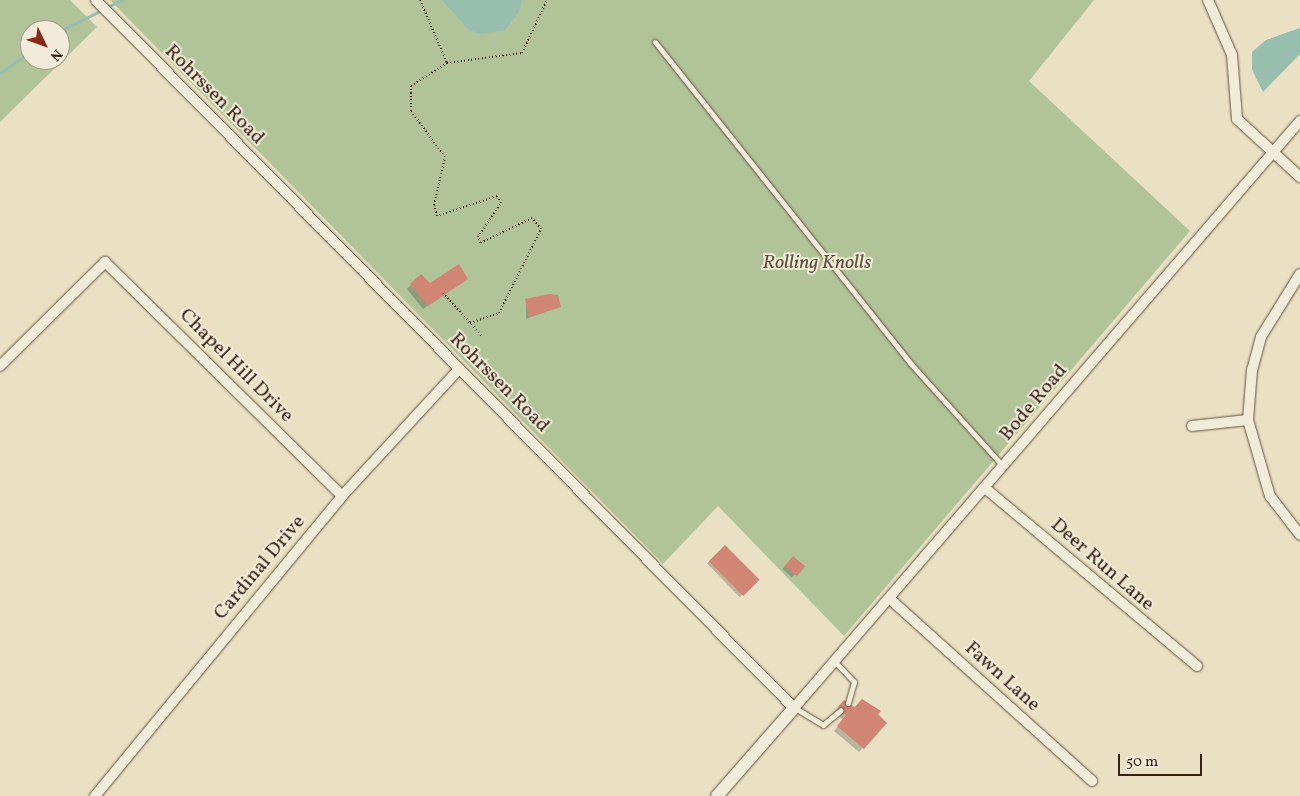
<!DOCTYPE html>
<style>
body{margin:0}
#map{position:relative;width:1300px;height:796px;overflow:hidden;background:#eae1c4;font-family:Vollkorn,serif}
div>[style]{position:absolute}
.green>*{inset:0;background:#b1c499}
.water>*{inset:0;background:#98beb0}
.shadow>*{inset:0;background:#0003;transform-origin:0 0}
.stream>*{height:3px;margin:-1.5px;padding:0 1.5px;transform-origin:1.5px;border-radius:1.5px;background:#98beb0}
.building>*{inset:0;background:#d18574;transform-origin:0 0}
.path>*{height:2px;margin-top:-1px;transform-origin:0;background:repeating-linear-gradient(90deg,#391f13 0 1px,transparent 0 3.5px)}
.roads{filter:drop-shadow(0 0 1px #65503f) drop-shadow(0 0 1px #65503f)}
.service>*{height:5px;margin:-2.5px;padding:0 2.5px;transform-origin:2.5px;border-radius:2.5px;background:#f1ecd9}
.minor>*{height:10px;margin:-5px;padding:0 5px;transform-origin:5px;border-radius:5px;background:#f1ecd9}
.tertiary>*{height:12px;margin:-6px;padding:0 6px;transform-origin:6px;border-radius:6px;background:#f1ecd9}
span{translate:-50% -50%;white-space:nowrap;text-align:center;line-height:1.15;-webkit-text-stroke:4px #f1ecd9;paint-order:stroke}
.street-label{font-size:20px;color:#391f13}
.park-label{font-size:20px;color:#5d513b;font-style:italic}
.north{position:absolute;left:20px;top:20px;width:50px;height:50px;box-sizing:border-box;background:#f1ecd9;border:1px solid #a79a8a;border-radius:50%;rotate:132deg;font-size:14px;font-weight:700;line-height:20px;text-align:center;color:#391f13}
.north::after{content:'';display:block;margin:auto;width:18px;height:22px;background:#8f2418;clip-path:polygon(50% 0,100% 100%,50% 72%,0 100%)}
.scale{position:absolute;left:1118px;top:754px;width:84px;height:22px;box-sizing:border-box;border:2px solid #391f13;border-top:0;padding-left:6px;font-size:15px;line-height:18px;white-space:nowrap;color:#391f13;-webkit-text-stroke:4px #f1ecd9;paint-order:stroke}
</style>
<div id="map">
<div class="green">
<div style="clip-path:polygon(evenodd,0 0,70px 0,97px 27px,0 122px,0 0,30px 30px,60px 30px,60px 60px,30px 60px,30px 30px)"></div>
<div style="clip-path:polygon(110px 0,1094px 0,1029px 81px,1190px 231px,844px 636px,718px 506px,663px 564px)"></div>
</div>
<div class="water">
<div style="clip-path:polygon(442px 0,522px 0,519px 12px,505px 30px,481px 34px,469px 30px)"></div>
<div style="clip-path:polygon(1300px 28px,1300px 54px,1263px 92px,1252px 70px,1252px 52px,1266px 40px)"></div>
</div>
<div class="shadow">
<div style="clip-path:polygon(421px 275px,429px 284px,467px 279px,423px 309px,407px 289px)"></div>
<div style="clip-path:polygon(526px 300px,559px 307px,526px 319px)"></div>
<div style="left:725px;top:546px;width:47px;height:25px;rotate:46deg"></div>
<div style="left:793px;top:557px;width:13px;height:16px;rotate:42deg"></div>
<div style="clip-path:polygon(844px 701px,886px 723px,859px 752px,834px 731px,843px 720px,834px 712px)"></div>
</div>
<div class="stream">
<div style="left:107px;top:7px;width:17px;rotate:-25deg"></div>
<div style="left:60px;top:31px;width:47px;rotate:-26.6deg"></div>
<div style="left:0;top:73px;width:37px;rotate:-35deg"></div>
</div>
<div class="building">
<div style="clip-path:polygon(459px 264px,468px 279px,428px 306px,410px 284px,421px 274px,430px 283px)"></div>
<div style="clip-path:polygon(549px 294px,558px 295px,561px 307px,529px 317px,525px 299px)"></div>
<div style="left:725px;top:545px;width:49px;height:23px;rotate:45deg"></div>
<div style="left:793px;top:556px;width:16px;height:13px;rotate:40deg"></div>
<div style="clip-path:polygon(862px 699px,881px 711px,878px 714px,887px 723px,864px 749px,837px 726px,846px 715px,838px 707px,844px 700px,854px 708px)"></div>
</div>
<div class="path">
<div style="left:420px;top:0;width:69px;rotate:66.8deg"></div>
<div style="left:443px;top:293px;width:57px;rotate:47.9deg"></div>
<div style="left:470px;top:323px;width:31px;rotate:-19deg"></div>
<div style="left:499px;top:313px;width:94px;rotate:-63.4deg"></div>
<div style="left:541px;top:229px;width:14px;rotate:-129deg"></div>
<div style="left:532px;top:218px;width:58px;rotate:154.3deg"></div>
<div style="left:480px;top:243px;width:6px;rotate:-108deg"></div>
<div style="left:478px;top:237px;width:41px;rotate:-55.9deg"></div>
<div style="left:501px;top:203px;width:8px;rotate:-120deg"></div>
<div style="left:497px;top:196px;width:63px;rotate:161.6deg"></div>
<div style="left:437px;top:216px;width:11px;rotate:-105deg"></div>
<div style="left:434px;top:205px;width:49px;rotate:-77.1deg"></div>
<div style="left:445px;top:157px;width:57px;rotate:-126.5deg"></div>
<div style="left:411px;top:111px;width:25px;rotate:-90deg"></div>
<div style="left:411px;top:86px;width:43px;rotate:-32.6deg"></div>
<div style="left:447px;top:63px;width:76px;rotate:-7.6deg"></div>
<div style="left:522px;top:53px;width:59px;rotate:-64.7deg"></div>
</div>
<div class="roads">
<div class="service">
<div style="left:655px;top:42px;width:411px;rotate:51.5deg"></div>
<div style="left:911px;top:364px;width:137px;rotate:48deg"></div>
<div style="left:834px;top:661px;width:29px;rotate:46deg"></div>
<div style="left:854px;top:682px;width:22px;rotate:106deg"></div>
<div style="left:795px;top:708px;width:33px;rotate:31deg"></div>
<div style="left:823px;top:725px;width:23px;rotate:-40deg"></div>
</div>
<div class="minor">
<div style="left:96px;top:0;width:994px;rotate:45.41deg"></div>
<div style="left:794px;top:708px;width:775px;rotate:-49.24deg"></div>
<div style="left:1208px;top:0;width:60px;rotate:66.4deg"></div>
<div style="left:1232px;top:55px;width:64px;rotate:85.5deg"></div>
<div style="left:1237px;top:119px;width:86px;rotate:42.6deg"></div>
<div style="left:1300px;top:274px;width:74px;rotate:121.8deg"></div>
<div style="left:1261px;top:337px;width:34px;rotate:105deg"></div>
<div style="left:1252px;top:370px;width:50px;rotate:94.6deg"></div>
<div style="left:1248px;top:420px;width:79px;rotate:73.9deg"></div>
<div style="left:1270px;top:496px;width:49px;rotate:52.4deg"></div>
<div style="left:0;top:366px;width:148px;rotate:-44.7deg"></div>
<div style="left:105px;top:262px;width:333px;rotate:44.6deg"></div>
<div style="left:1192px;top:426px;width:56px;rotate:-6.1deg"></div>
<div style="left:985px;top:488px;width:277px;rotate:40deg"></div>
<div style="left:890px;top:599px;width:272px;rotate:42deg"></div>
<div style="left:95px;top:796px;width:389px;rotate:-50.5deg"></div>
<div style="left:342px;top:496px;width:173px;rotate:-47.3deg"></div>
</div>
<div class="tertiary">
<div style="left:717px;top:796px;width:117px;rotate:-48.8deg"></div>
</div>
</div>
<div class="street-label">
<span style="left:214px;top:95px;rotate:45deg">Rohrssen Road</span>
<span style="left:236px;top:366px;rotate:45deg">Chapel Hill Drive</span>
<span style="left:499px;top:383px;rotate:45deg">Rohrssen Road</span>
<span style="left:1034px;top:403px;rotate:-50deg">Bode Road</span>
<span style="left:1102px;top:565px;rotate:41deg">Deer Run Lane</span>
<span style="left:260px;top:568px;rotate:-50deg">Cardinal Drive</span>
<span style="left:1002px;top:677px;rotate:42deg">Fawn Lane</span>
</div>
<div class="park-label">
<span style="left:817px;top:263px">Rolling Knolls</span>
</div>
<div class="north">N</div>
<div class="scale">50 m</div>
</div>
